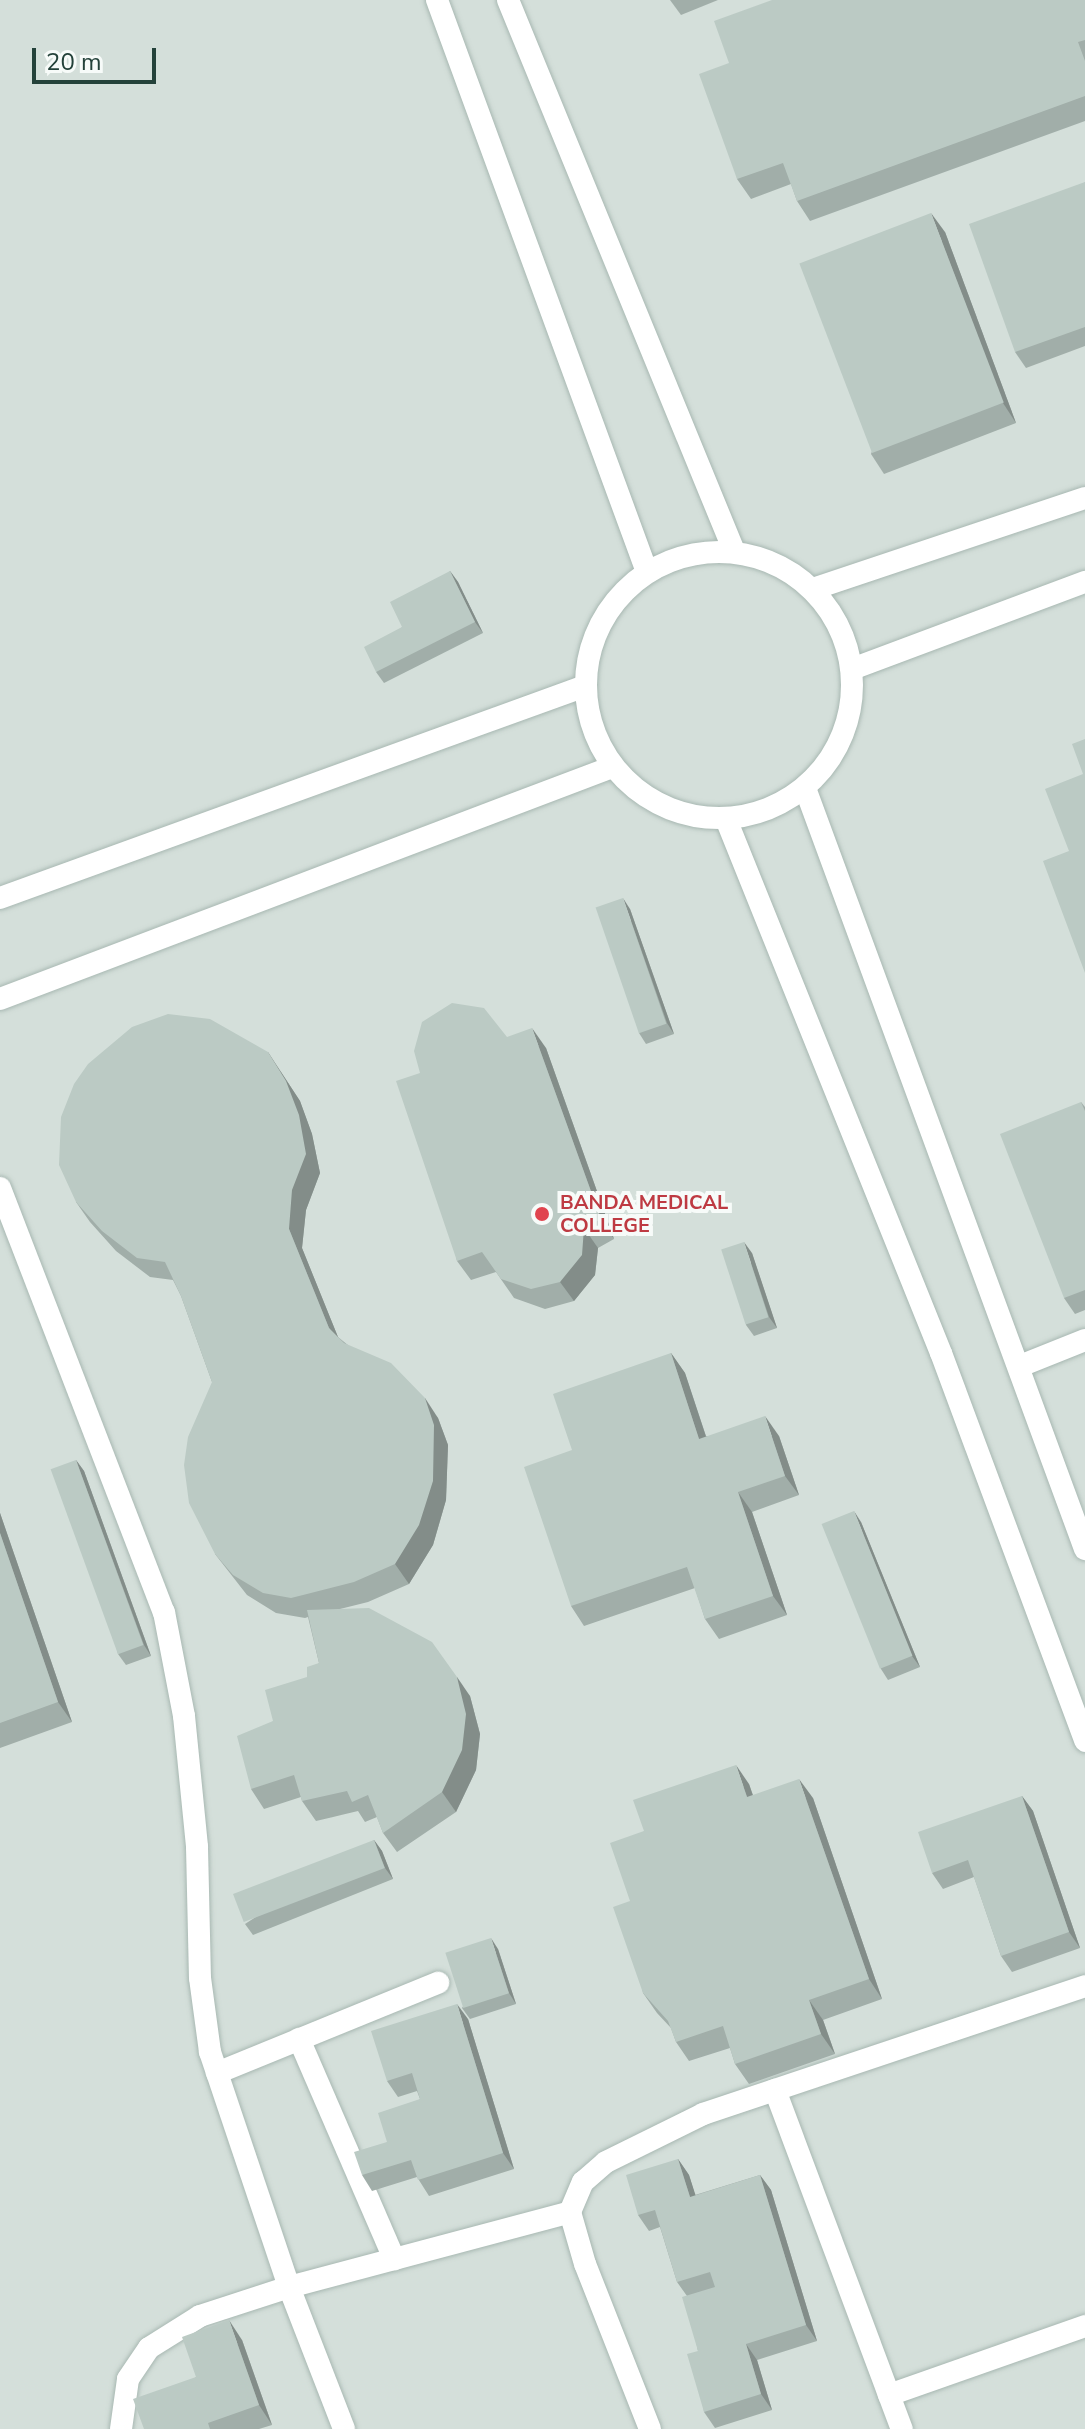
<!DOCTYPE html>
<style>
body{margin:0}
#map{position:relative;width:1085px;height:2429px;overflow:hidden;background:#e6efeb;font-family:"Nunito Sans",sans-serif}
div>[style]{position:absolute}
.built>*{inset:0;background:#d4dfda;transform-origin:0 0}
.roads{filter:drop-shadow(0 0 2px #a8b8b2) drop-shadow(0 0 2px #a8b8b2)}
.service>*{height:22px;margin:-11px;padding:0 11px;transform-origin:11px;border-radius:11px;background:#fff}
.service>.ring{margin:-11px;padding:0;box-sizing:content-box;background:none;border:22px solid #fff;border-radius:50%}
.wall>*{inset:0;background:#a1aea9}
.shaded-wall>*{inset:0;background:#838d89}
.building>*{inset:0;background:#bbcac4;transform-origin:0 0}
.dots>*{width:22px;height:22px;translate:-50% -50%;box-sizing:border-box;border:4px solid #f7fbf9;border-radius:50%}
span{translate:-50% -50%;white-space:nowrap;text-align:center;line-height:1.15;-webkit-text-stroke:8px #f7fbf9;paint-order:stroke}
.health-label{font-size:20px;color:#be3a42;font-weight:700}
.left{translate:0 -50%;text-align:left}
.scale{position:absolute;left:32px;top:48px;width:124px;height:36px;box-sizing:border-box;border:4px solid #24423a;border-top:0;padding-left:10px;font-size:24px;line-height:28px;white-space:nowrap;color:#24423a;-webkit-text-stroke:6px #f7fbf9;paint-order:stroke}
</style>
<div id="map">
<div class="built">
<div style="left:0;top:0;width:1085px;height:2429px"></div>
</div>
<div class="roads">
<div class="service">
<div style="left:437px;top:0;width:609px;rotate:69.84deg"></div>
<div style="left:508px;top:0;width:596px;rotate:67.7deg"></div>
<div class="ring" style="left:586px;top:552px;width:244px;height:244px"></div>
<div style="left:813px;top:589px;width:287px;rotate:-18.5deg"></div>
<div style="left:852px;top:669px;width:249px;rotate:-20.5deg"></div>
<div style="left:805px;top:788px;width:811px;rotate:69.8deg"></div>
<div style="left:726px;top:819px;width:576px;rotate:68.07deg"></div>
<div style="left:941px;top:1353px;width:414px;rotate:69.6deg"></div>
<div style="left:0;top:898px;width:622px;rotate:-19.92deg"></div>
<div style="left:0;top:999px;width:654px;rotate:-20.76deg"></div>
<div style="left:0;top:1188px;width:455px;rotate:68.9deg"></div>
<div style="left:164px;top:1612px;width:106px;rotate:79.1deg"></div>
<div style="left:184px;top:1716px;width:132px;rotate:84.3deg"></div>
<div style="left:197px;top:1847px;width:131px;rotate:88.7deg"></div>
<div style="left:200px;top:1978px;width:75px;rotate:82.3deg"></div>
<div style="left:210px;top:2052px;width:248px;rotate:71.4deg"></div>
<div style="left:289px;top:2287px;width:152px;rotate:68.8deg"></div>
<div style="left:1020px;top:1366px;width:70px;rotate:-21.8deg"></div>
<div style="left:299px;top:2039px;width:240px;rotate:66.6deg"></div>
<div style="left:217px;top:2073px;width:239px;rotate:-22.2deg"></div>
<div style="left:775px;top:2090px;width:362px;rotate:69.5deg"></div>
<div style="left:889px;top:2395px;width:208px;rotate:-19.4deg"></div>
<div style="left:121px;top:2429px;width:50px;rotate:-82deg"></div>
<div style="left:128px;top:2379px;width:37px;rotate:-56deg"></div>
<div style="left:149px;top:2348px;width:60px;rotate:-32.1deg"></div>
<div style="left:200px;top:2316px;width:94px;rotate:-18deg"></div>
<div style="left:289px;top:2287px;width:291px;rotate:-14.9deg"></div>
<div style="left:650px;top:2429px;width:177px;rotate:-111.5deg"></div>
<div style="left:585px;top:2264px;width:54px;rotate:-106.1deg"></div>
<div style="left:570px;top:2212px;width:33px;rotate:-67deg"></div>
<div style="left:583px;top:2182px;width:30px;rotate:-41deg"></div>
<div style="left:606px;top:2162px;width:108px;rotate:-26.3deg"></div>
<div style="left:703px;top:2114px;width:403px;rotate:-18.5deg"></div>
</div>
</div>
<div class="wall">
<div style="clip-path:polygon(670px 0,718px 0,681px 15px)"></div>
<div style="clip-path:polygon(1085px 0,1085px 121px,810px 221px,797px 201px,791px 184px,751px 199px,737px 179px,729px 63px)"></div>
<div style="clip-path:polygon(1085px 182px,1085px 346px,1026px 368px,1015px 352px)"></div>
<div style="clip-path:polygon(945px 232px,1016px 423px,884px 474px,871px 454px)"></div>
<div style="clip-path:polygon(450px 571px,458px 582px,483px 633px,384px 683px,376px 672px,402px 627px)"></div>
<div style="clip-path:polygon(630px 909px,674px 1034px,646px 1044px,639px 1033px)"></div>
<div style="clip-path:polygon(507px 1037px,546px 1048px,614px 1239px,598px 1248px,595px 1275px,574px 1301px,545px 1309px,514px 1298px,496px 1272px,471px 1280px,457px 1261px,420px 1073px)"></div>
<div style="clip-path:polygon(281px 1072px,300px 1101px,312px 1134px,320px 1173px,306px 1210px,302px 1248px,338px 1337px,438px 1418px,448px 1445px,446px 1500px,433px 1545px,409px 1584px,368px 1602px,340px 1609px,470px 1696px,480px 1734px,476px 1770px,456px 1812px,397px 1852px,383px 1833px,377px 1817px,365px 1822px,358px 1811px,316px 1821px,302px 1801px,301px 1797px,264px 1809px,251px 1789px,273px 1721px,319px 1663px,308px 1617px,305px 1618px,276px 1613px,247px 1595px,215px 1554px,212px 1382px,181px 1296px,173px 1280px,150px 1277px,116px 1251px,90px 1222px,76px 1202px)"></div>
<div style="clip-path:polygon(1081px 1102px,1085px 1107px,1085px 1310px,1075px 1314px,1064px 1298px)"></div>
<div style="clip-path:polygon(752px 1253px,777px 1328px,754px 1336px,746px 1325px)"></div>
<div style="clip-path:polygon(671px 1353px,685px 1373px,706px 1436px,779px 1436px,799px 1495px,752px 1512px,787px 1615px,719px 1639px,705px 1619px,695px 1588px,584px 1626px,571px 1606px,572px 1450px)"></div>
<div style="clip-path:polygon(76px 1460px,84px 1471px,151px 1656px,126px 1665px,118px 1654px)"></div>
<div style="clip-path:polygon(0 1513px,72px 1722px,0 1748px)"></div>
<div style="clip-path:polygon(861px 1522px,920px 1667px,888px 1680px,881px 1669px)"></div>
<div style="clip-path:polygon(749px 1784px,753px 1795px,813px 1798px,882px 1999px,823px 2020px,835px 2054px,749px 2084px,735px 2064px,730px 2048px,689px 2061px,676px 2042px,671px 2028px,657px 2013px,643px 1993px,630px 1901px,644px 1831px)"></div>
<div style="clip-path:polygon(1022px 1796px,1033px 1811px,1080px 1948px,1012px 1972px,1001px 1956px,974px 1877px,943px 1889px,932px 1873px)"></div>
<div style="clip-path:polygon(374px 1840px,382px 1851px,393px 1879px,253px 1935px,245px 1924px)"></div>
<div style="clip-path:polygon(498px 1949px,516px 2004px,470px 2019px,462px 2008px)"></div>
<div style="clip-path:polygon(468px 2019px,514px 2169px,429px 2196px,417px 2177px,372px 2191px,362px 2175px,420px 2099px,417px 2091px,398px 2097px,387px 2081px)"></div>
<div style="clip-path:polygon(678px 2159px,689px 2175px,695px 2195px,760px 2175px,771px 2190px,817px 2341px,757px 2360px,772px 2410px,715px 2428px,704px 2412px,698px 2351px,687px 2296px,677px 2282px,660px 2227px,649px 2231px,638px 2215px)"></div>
<div style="clip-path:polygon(242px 2340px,272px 2425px,259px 2429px,144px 2429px,196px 2377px)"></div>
</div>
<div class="shaded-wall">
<div style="clip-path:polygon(931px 213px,945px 232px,1016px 423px,1003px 403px)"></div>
<div style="clip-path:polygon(450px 571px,458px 582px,483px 633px,475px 622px)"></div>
<div style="clip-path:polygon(623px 898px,630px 909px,674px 1034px,667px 1023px)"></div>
<div style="clip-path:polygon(532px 1028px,546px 1048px,614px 1239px,601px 1219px)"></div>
<div style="clip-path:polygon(268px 1052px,300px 1101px,312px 1134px,320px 1173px,306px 1210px,302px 1248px,342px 1347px,329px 1328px,289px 1229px)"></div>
<div style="clip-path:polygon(584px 1228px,598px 1248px,595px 1275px,574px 1301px,560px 1282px)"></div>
<div style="clip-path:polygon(744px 1242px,752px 1253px,777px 1328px,769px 1317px)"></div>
<div style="clip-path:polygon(671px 1353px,685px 1373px,713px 1458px,699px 1439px)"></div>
<div style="clip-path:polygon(425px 1398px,438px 1418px,448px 1445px,446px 1500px,433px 1545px,409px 1584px,395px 1564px)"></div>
<div style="clip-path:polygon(765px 1416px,779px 1436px,799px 1495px,785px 1476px)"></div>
<div style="clip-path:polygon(76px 1460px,84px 1471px,151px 1656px,144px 1645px)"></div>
<div style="clip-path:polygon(738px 1492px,752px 1512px,787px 1615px,773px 1596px)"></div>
<div style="clip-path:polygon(854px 1511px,861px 1522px,920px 1667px,912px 1656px)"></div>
<div style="clip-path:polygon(0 1513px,72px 1722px,58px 1702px,0 1533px)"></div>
<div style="clip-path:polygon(457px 1677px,470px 1696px,480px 1734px,476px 1770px,456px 1812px,442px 1792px)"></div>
<div style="clip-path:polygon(736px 1765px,749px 1784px,760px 1817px,747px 1797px)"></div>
<div style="clip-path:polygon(799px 1779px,813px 1798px,882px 1999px,869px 1979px)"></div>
<div style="clip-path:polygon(1022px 1796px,1033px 1811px,1080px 1948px,1069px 1932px)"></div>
<div style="clip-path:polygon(374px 1840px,382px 1851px,393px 1879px,385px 1868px)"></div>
<div style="clip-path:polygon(491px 1938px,498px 1949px,516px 2004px,509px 1993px)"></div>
<div style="clip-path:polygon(809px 2000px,823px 2020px,835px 2054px,821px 2034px)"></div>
<div style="clip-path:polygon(457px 2004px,468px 2019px,514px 2169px,503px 2153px)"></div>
<div style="clip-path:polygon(678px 2159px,689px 2175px,701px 2212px,690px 2197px)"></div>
<div style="clip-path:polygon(760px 2175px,771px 2190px,817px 2341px,806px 2325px)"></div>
<div style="clip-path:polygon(229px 2320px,242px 2340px,272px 2425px,259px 2405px)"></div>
<div style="clip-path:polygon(746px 2344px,757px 2360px,772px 2410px,761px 2394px)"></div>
</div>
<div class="building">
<div style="clip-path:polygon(772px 0,1085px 0,1085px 40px,1078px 42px,1085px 61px,1085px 96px,797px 201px,783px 163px,737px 179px,699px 74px,729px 63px,714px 21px)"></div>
<div style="clip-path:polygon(1085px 182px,1085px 327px,1015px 352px,969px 224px)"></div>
<div style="left:931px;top:213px;width:203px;height:141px;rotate:69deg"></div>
<div style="clip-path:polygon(450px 571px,475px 622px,376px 672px,364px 647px,402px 627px,390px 602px)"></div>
<div style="clip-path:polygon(1085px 739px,1085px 973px,1043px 861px,1069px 851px,1045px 789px,1083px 774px,1072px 744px)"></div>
<div style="left:623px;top:898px;width:133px;height:29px;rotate:71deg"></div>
<div style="clip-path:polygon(452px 1003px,484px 1008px,507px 1037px,532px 1028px,601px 1219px,584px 1228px,582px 1255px,560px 1282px,531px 1289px,501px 1279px,482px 1252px,457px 1261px,396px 1081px,420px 1073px,414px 1051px,422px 1022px)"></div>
<div style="clip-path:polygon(168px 1014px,210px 1019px,268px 1052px,286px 1081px,299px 1115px,306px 1154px,292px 1190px,289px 1229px,329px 1328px,344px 1343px,391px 1363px,425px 1398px,434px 1425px,433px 1481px,419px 1525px,395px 1564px,354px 1582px,291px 1598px,263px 1593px,233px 1575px,215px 1554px,189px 1503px,184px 1465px,188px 1437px,212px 1382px,181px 1296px,165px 1262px,137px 1258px,102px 1231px,76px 1202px,59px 1165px,61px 1117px,74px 1084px,88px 1064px,132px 1027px)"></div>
<div style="clip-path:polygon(1081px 1102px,1085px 1111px,1085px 1290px,1064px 1298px,1000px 1134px)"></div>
<div style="left:744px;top:1242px;width:79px;height:24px;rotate:72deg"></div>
<div style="clip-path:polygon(671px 1353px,699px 1439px,765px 1416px,785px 1476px,738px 1492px,773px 1596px,705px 1619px,687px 1567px,571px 1606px,524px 1467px,572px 1450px,553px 1394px)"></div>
<div style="left:76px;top:1460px;width:197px;height:27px;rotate:70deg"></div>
<div style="left:854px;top:1511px;width:156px;height:35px;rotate:68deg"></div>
<div style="clip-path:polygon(0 1533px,58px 1702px,0 1723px)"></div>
<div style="clip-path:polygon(369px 1608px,432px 1642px,457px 1677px,466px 1714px,462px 1750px,442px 1792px,383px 1833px,368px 1795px,352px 1802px,347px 1791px,302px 1801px,294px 1775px,251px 1789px,237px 1736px,273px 1721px,265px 1690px,307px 1677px,307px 1667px,319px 1663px,307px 1610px)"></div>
<div style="clip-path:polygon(736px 1765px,747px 1797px,799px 1779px,869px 1979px,809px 2000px,821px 2034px,735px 2064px,723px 2026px,676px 2042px,668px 2021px,643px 1993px,613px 1907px,630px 1901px,610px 1843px,644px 1831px,633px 1800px)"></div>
<div style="clip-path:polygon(1022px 1796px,1069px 1932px,1001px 1956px,968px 1860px,932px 1873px,918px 1832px)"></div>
<div style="left:374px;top:1840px;width:30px;height:151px;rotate:69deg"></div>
<div style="left:491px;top:1938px;width:58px;height:48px;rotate:72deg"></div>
<div style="clip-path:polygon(457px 2004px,503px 2153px,418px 2180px,411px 2160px,362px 2175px,354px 2152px,387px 2142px,378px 2113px,420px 2099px,412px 2073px,387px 2081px,371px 2031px)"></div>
<div style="clip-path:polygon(678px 2159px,690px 2197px,760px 2175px,806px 2325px,746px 2344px,761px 2394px,704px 2412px,687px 2354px,698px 2351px,682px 2297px,715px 2287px,710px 2272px,677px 2282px,655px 2210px,638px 2215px,626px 2175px)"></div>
<div style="clip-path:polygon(229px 2320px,259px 2405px,208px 2423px,210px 2429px,144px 2429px,133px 2399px,196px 2377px,182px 2337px)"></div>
</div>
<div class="dots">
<div style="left:542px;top:1214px;background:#e0444e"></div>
</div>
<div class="health-label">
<span class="left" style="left:560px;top:1214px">BANDA MEDICAL<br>COLLEGE</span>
</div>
<div class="scale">20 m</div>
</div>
